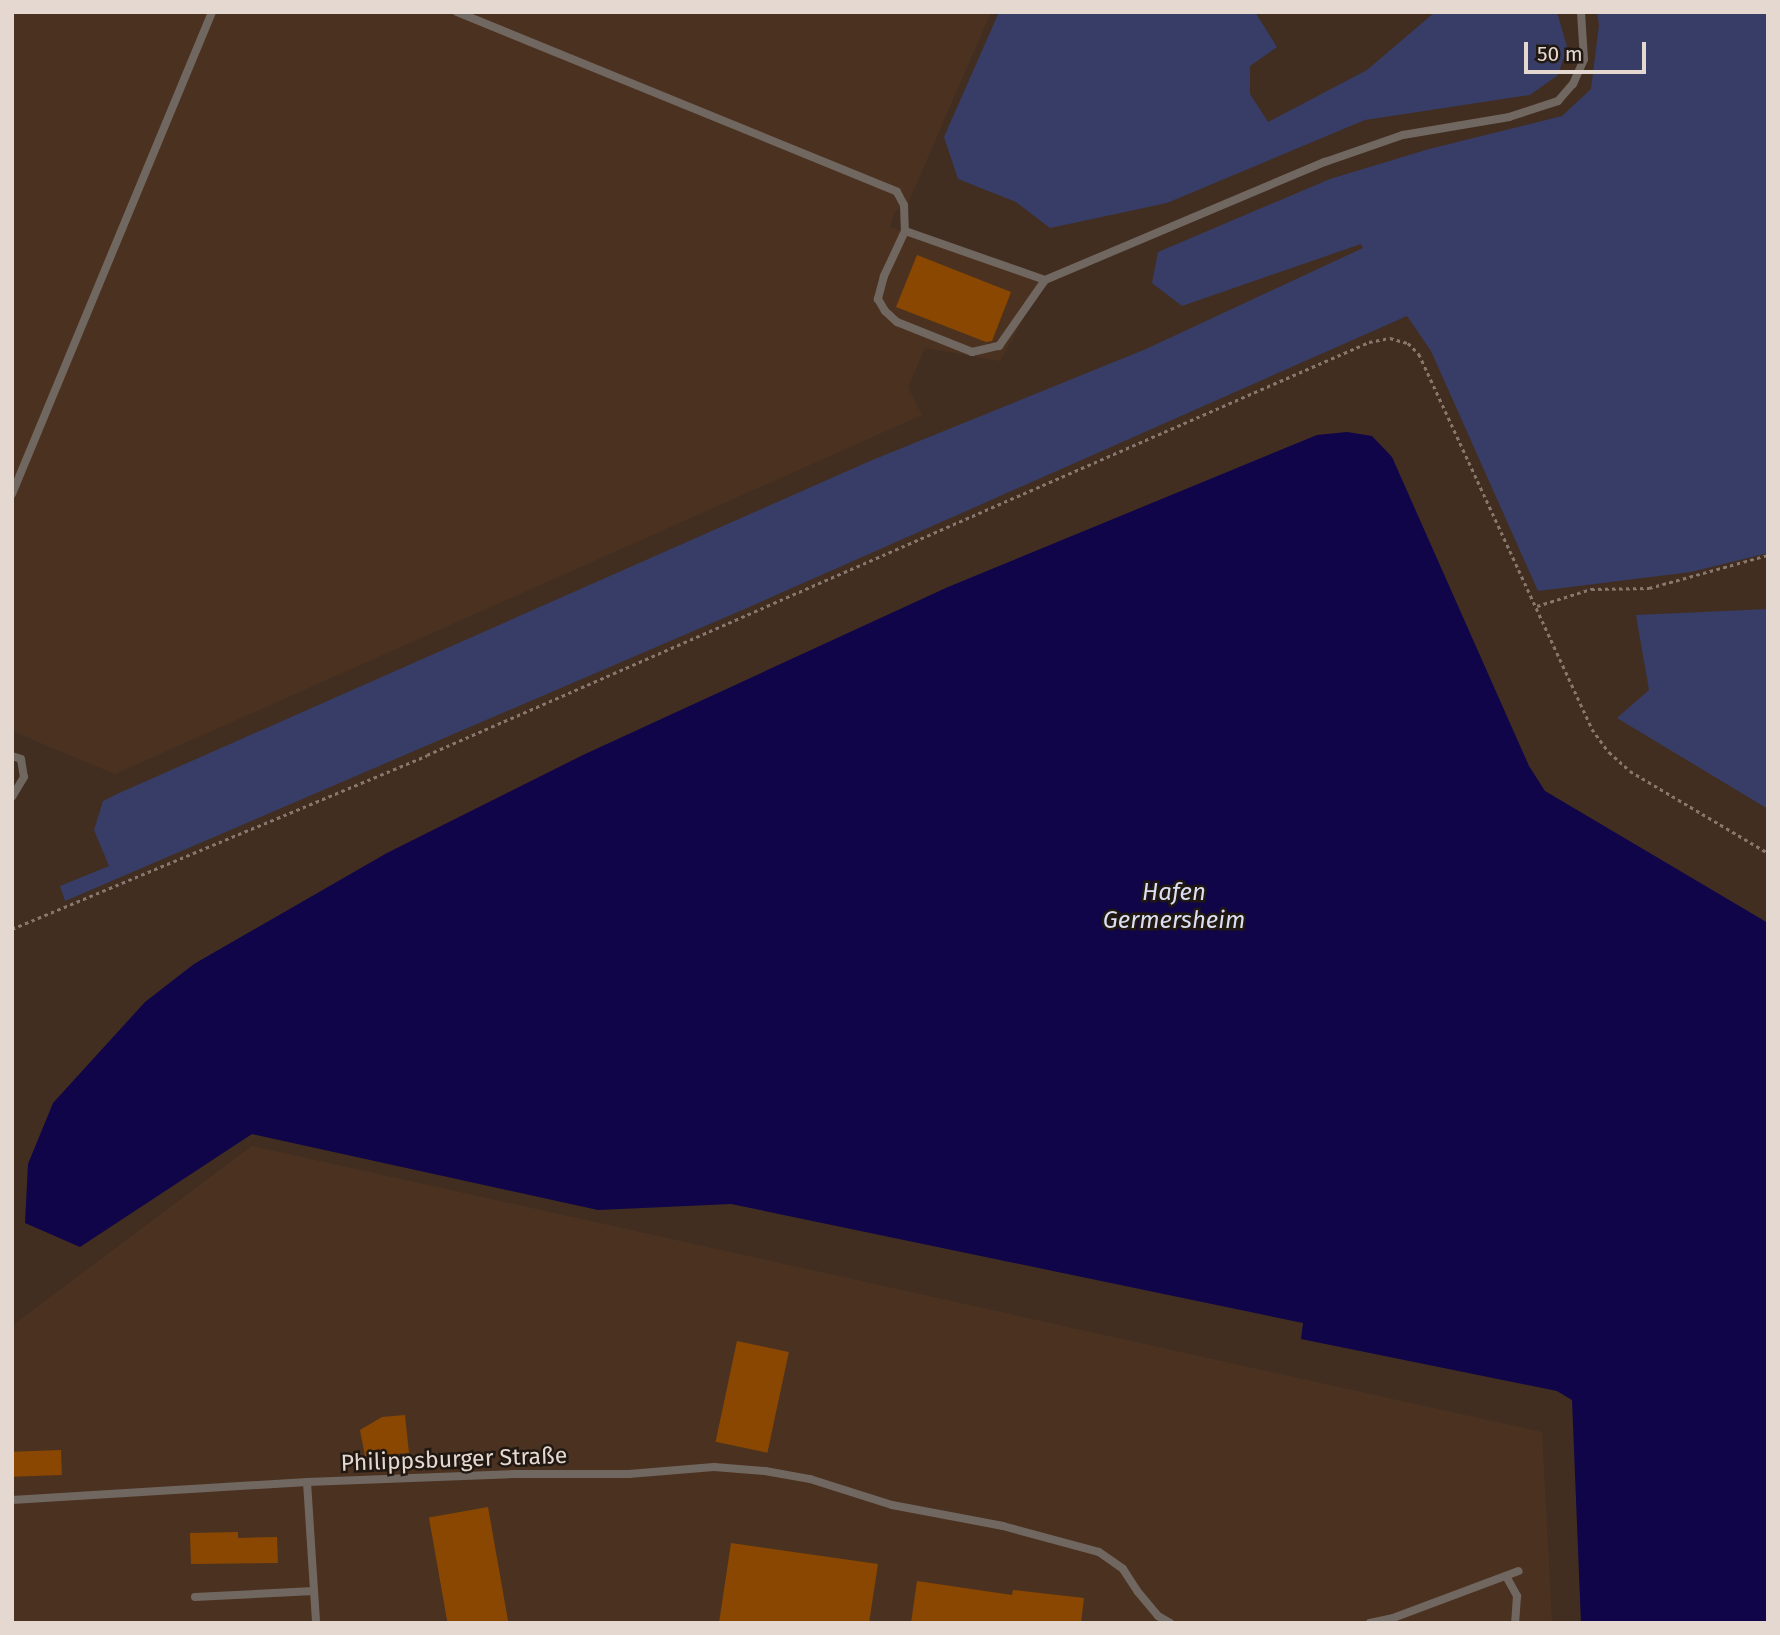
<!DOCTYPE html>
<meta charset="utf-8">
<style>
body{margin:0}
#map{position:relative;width:1780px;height:1635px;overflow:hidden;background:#412e21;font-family:"Fira Sans",sans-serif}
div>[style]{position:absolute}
.built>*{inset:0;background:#4b3220}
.green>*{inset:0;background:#373d66}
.water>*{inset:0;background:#0f0548}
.building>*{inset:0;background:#8a4701;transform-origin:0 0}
.path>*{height:2.5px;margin-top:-1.25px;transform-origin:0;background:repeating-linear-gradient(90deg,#87776c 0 3.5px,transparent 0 7px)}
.lane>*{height:8px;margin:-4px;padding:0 4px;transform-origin:4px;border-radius:4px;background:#716761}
span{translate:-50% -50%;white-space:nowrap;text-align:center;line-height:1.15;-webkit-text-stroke:5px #211812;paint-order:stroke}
.street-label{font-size:23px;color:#e4d8d0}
.water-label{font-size:24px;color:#dadff4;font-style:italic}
.frame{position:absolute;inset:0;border:14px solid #e4d8d0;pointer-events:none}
.scale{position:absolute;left:1524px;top:42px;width:122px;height:32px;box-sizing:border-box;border:4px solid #e4d8d0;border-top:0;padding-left:9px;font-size:21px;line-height:24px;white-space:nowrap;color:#e4d8d0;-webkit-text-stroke:5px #211812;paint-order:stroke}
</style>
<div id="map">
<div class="built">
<div style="clip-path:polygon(12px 12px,991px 12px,909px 201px,894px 213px,890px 227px,1045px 280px,1000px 361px,925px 348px,908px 387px,922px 415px,115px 774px,12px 731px)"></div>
<div style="clip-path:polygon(252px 1146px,1542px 1432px,1552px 1623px,12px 1623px,12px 1326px)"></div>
</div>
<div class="green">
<div style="clip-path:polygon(999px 12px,1255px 12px,1277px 47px,1250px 66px,1250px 94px,1268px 122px,1367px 70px,1435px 12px,1557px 12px,1567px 47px,1558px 75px,1530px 95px,1365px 120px,1167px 203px,1050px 228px,1016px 202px,958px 179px,944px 137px)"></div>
<div style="clip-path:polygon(1597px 12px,1768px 12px,1768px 553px,1691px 572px,1538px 591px,1431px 351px,1407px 316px,747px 608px,65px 901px,60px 886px,109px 866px,94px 830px,103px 801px,117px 794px,870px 461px,1146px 349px,1363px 248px,1361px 244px,1182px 306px,1152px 283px,1158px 252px,1330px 179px,1429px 149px,1562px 116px,1591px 89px,1599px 25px)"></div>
<div style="clip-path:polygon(1768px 609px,1768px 809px,1617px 718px,1649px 690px,1636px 615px)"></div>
</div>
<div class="water">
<div style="clip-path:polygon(1347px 432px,1372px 436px,1392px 457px,1529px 766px,1545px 791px,1768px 923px,1768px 1623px,1581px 1623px,1572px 1400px,1557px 1391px,1301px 1339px,1303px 1323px,731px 1204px,598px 1210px,252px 1134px,80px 1247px,25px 1223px,28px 1164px,53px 1103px,145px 1002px,194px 964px,387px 853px,583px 755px,948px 587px,1317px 435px)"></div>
</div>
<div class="building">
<div style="clip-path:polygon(917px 255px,1011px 292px,992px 341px,986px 342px,896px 307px)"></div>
<div style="left:737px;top:1341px;width:53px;height:103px;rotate:12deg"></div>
<div style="clip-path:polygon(405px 1415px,409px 1453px,365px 1456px,360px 1430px,382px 1417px)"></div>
<div style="left:61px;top:1450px;width:25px;height:49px;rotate:88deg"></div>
<div style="left:488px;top:1507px;width:118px;height:60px;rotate:80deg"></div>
<div style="clip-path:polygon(238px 1532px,238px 1538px,277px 1537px,278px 1563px,191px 1564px,190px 1533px)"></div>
<div style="clip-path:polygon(731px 1543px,878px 1564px,869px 1623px,719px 1623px)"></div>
<div style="clip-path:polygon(917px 1581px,1012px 1595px,1013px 1590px,1084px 1598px,1081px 1623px,911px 1623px)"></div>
</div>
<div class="path">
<div style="left:1537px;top:606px;width:57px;rotate:-17.5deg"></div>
<div style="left:1591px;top:589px;width:58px;rotate:-1deg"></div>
<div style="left:1649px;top:588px;width:123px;rotate:-15.5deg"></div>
<div style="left:12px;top:929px;width:450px;rotate:-22.7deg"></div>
<div style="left:427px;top:755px;width:1029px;rotate:-23.67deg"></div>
<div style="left:1369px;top:342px;width:21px;rotate:-11deg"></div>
<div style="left:1390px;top:338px;width:19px;rotate:16deg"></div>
<div style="left:1408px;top:343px;width:16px;rotate:45deg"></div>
<div style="left:1419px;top:354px;width:413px;rotate:65.2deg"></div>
<div style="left:1592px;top:729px;width:29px;rotate:54deg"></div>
<div style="left:1609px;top:752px;width:28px;rotate:42deg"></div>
<div style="left:1630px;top:771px;width:161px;rotate:30.7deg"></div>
</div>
<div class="lane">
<div style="left:457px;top:12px;width:475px;rotate:22.2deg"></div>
<div style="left:897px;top:192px;width:15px;rotate:62deg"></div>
<div style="left:904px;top:205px;width:26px;rotate:88deg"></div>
<div style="left:905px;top:231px;width:50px;rotate:115deg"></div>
<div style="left:884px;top:276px;width:24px;rotate:105deg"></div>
<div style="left:878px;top:299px;width:14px;rotate:60deg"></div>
<div style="left:885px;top:311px;width:16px;rotate:43deg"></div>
<div style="left:897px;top:322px;width:81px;rotate:21.8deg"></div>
<div style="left:972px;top:352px;width:28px;rotate:-13deg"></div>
<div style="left:999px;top:346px;width:80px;rotate:-55.1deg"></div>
<div style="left:1045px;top:280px;width:148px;rotate:-160.7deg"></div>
<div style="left:1045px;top:280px;width:304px;rotate:-22.9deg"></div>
<div style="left:1325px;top:162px;width:83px;rotate:-19.1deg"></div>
<div style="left:1403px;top:135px;width:108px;rotate:-9.6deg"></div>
<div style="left:1509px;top:117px;width:52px;rotate:-18.1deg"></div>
<div style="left:1558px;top:101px;width:23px;rotate:-49deg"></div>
<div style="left:1573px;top:84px;width:27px;rotate:-66deg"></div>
<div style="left:1584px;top:59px;width:47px;rotate:-93.7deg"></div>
<div style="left:12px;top:494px;width:522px;rotate:-67.46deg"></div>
<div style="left:12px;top:756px;width:9px;rotate:18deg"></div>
<div style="left:21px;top:759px;width:18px;rotate:81deg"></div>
<div style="left:24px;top:777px;width:23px;rotate:121deg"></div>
<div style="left:307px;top:1482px;width:141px;rotate:86.3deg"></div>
<div style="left:12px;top:1500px;width:296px;rotate:-3.5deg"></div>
<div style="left:307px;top:1482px;width:207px;rotate:-2.2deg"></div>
<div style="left:514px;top:1474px;width:115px"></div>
<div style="left:629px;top:1474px;width:85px;rotate:-4.7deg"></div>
<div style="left:714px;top:1467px;width:51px;rotate:4.5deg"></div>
<div style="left:765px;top:1471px;width:46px;rotate:10.1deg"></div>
<div style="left:810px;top:1479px;width:86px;rotate:17.6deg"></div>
<div style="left:892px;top:1505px;width:113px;rotate:10.7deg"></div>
<div style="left:1003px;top:1526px;width:99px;rotate:15.2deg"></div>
<div style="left:1099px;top:1552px;width:29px;rotate:35deg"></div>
<div style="left:1123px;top:1569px;width:27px;rotate:57deg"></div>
<div style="left:1138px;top:1592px;width:31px;rotate:50deg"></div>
<div style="left:1158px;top:1616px;width:14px;rotate:30deg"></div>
<div style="left:1506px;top:1576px;width:23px;rotate:61deg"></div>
<div style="left:1517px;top:1596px;width:27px;rotate:94deg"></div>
<div style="left:195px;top:1597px;width:119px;rotate:-2.9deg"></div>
<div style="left:1370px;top:1623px;width:24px;rotate:-12deg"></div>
<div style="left:1393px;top:1618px;width:134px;rotate:-20.5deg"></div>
</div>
<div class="street-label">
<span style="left:454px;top:1459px;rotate:-2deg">Philippsburger Straße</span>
</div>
<div class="water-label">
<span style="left:1174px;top:907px">Hafen<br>Germersheim</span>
</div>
<div class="frame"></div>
<div class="scale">50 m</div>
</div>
